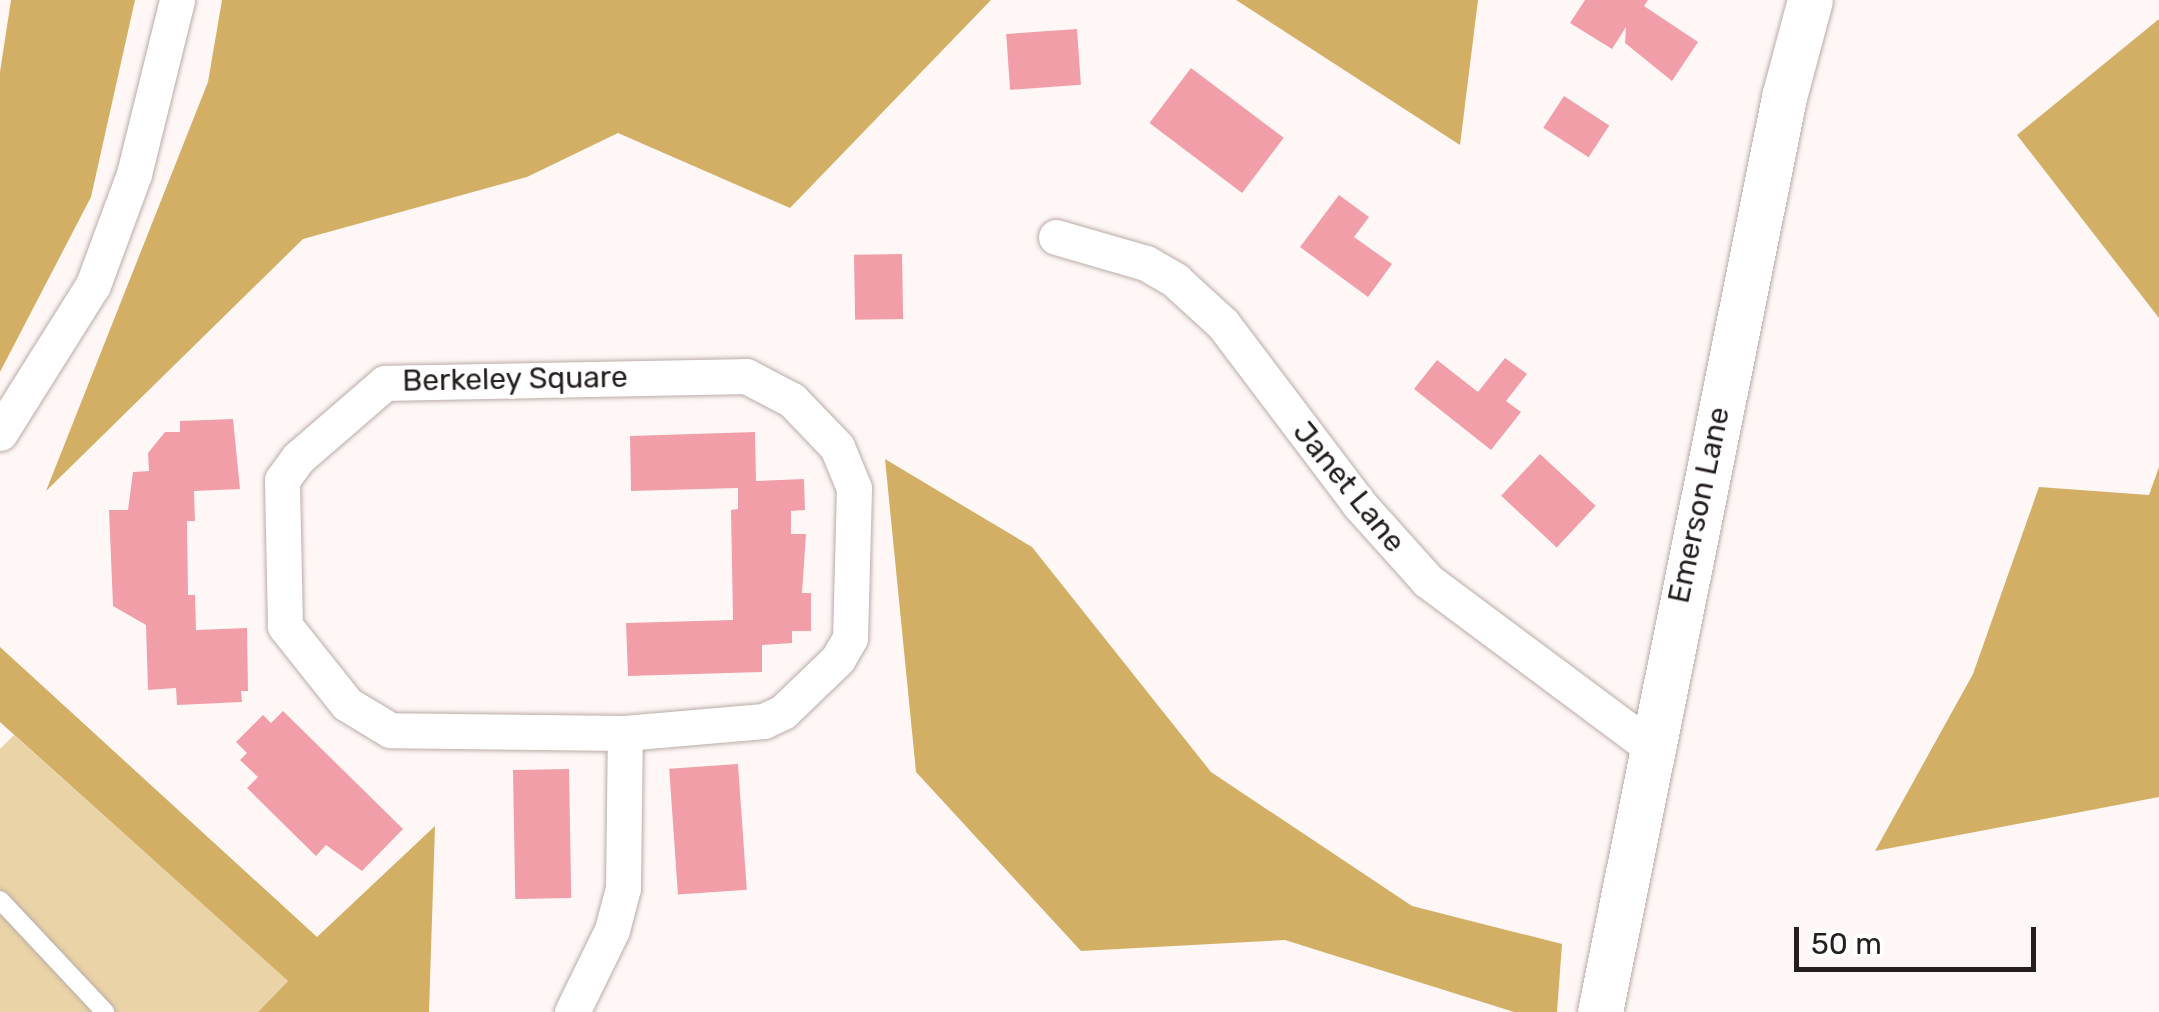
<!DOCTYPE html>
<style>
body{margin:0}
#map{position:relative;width:2159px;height:1012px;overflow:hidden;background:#fef7f6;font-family:Rubik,sans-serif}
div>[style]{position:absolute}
.green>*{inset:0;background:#ead3a6}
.forest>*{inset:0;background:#d3af66}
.building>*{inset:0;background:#f29ea9;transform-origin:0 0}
.roads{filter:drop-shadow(0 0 2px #baaba7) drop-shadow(0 0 2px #baaba7)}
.service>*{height:18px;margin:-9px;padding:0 9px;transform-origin:9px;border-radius:9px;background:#fff}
.minor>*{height:35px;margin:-17.5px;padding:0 17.5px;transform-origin:17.5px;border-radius:17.5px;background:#fff}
.tertiary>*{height:45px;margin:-22.5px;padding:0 22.5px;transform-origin:22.5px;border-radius:22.5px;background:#fff}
span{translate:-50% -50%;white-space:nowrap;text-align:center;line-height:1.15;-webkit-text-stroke:8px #fff;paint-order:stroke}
.street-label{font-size:30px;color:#241e1d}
.scale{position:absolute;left:1794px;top:927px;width:242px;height:45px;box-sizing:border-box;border:5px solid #241e1d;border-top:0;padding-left:12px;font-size:30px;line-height:35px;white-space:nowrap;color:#241e1d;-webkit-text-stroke:8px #fff;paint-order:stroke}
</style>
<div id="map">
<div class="green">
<div style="clip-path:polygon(14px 735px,288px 981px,258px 1012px,0 1012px,0 749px)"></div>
</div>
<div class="forest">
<div style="clip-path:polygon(11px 0,135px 0,91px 197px,0 372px,0 72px)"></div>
<div style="clip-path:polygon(222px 0,991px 0,790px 208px,618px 133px,527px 177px,303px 239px,46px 491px,208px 82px)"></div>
<div style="clip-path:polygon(1236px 0,1478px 0,1460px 145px)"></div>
<div style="clip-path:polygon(2159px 19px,2159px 318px,2017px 135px)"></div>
<div style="clip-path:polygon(885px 459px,1032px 547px,1211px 772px,1412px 906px,1562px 944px,1557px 1012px,1514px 1012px,1285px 940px,1081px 951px,916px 772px)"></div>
<div style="clip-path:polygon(2159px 467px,2159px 797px,1875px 851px,1973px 674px,2039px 487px,2149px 495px)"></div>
<div style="clip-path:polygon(0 647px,317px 937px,435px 826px,429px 1012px,258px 1012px,288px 981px,0 722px)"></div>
</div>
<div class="building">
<div style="clip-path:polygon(1585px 0,1648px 0,1644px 6px,1698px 42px,1672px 81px,1625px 43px,1626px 27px,1612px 49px,1570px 23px)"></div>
<div style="left:1077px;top:29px;width:56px;height:71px;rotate:86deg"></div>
<div style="left:1191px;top:68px;width:116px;height:69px;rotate:37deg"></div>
<div style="left:1564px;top:96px;width:54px;height:38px;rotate:33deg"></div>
<div style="clip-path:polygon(1339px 195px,1369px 217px,1354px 237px,1392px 264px,1368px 297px,1300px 247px)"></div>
<div style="left:902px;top:254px;width:65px;height:48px;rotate:89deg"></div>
<div style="clip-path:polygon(1505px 358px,1527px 374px,1506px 401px,1521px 412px,1491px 450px,1414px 389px,1437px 360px,1478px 392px)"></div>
<div style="clip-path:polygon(233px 419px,240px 489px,194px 491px,195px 521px,187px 521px,188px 595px,195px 595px,196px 630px,247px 628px,248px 691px,241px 691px,242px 702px,177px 705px,176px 688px,148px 690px,146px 625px,113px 606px,109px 510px,128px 510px,133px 472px,149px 471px,148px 453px,165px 432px,180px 432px,180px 421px)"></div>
<div style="clip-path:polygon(755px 432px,756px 481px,804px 479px,805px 510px,791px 511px,791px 534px,806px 534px,802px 593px,811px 593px,811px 631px,792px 631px,792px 643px,762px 645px,762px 672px,628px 676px,626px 623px,733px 620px,731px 510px,738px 509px,738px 488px,631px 491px,630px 436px)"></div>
<div style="left:1540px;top:454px;width:76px;height:57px;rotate:43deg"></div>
<div style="clip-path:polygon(283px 711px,403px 829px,362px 871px,326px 845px,316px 856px,247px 788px,258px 777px,240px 760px,247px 753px,236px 742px,263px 715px,271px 723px)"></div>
<div style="left:738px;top:764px;width:126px;height:69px;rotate:86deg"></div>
<div style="left:569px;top:769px;width:129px;height:56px;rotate:89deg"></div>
</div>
<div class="roads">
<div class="service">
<div style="left:0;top:900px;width:154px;rotate:46.8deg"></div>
</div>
<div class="minor">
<div style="left:1056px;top:237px;width:94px;rotate:16.1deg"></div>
<div style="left:1146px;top:263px;width:34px;rotate:30deg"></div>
<div style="left:1175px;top:280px;width:65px;rotate:42.5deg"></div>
<div style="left:1223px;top:324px;width:226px;rotate:52.9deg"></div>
<div style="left:1359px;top:504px;width:103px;rotate:48.1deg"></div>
<div style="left:1428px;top:581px;width:276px;rotate:36.7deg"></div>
<div style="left:746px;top:376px;width:52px;rotate:27.6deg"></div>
<div style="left:792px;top:400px;width:65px;rotate:46.2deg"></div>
<div style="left:837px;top:447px;width:44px;rotate:67.5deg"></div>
<div style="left:854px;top:488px;width:150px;rotate:91.5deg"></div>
<div style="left:850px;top:638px;width:24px;rotate:120deg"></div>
<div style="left:838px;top:659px;width:76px;rotate:136.1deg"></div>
<div style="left:783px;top:712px;width:21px;rotate:155deg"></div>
<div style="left:764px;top:721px;width:140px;rotate:175.1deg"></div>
<div style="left:625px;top:733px;width:235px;rotate:-179.3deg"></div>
<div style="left:390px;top:730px;width:50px;rotate:-148.8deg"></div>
<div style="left:347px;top:704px;width:100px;rotate:-128.5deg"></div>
<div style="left:285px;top:626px;width:146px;rotate:-91.2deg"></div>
<div style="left:282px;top:480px;width:27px;rotate:-54deg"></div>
<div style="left:298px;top:458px;width:115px;rotate:-40.8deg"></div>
<div style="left:385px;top:383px;width:361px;rotate:-1.1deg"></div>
<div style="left:0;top:433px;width:175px;rotate:-57.9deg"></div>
<div style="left:93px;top:285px;width:118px;rotate:-69.7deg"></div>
<div style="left:134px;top:174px;width:179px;rotate:-76.1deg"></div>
<div style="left:572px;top:1012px;width:91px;rotate:-64deg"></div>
<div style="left:612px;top:930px;width:43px;rotate:-75.3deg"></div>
<div style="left:623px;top:888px;width:155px;rotate:-89.3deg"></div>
</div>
<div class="tertiary">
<div style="left:1600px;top:1012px;width:933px;rotate:-78.63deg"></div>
<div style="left:1784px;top:97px;width:100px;rotate:-75deg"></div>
</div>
</div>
<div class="street-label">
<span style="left:515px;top:379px;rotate:-1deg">Berkeley Square</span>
<span style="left:1349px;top:487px;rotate:51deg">Janet Lane</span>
<span style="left:1699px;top:505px;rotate:-78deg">Emerson Lane</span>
</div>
<div class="scale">50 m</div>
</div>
